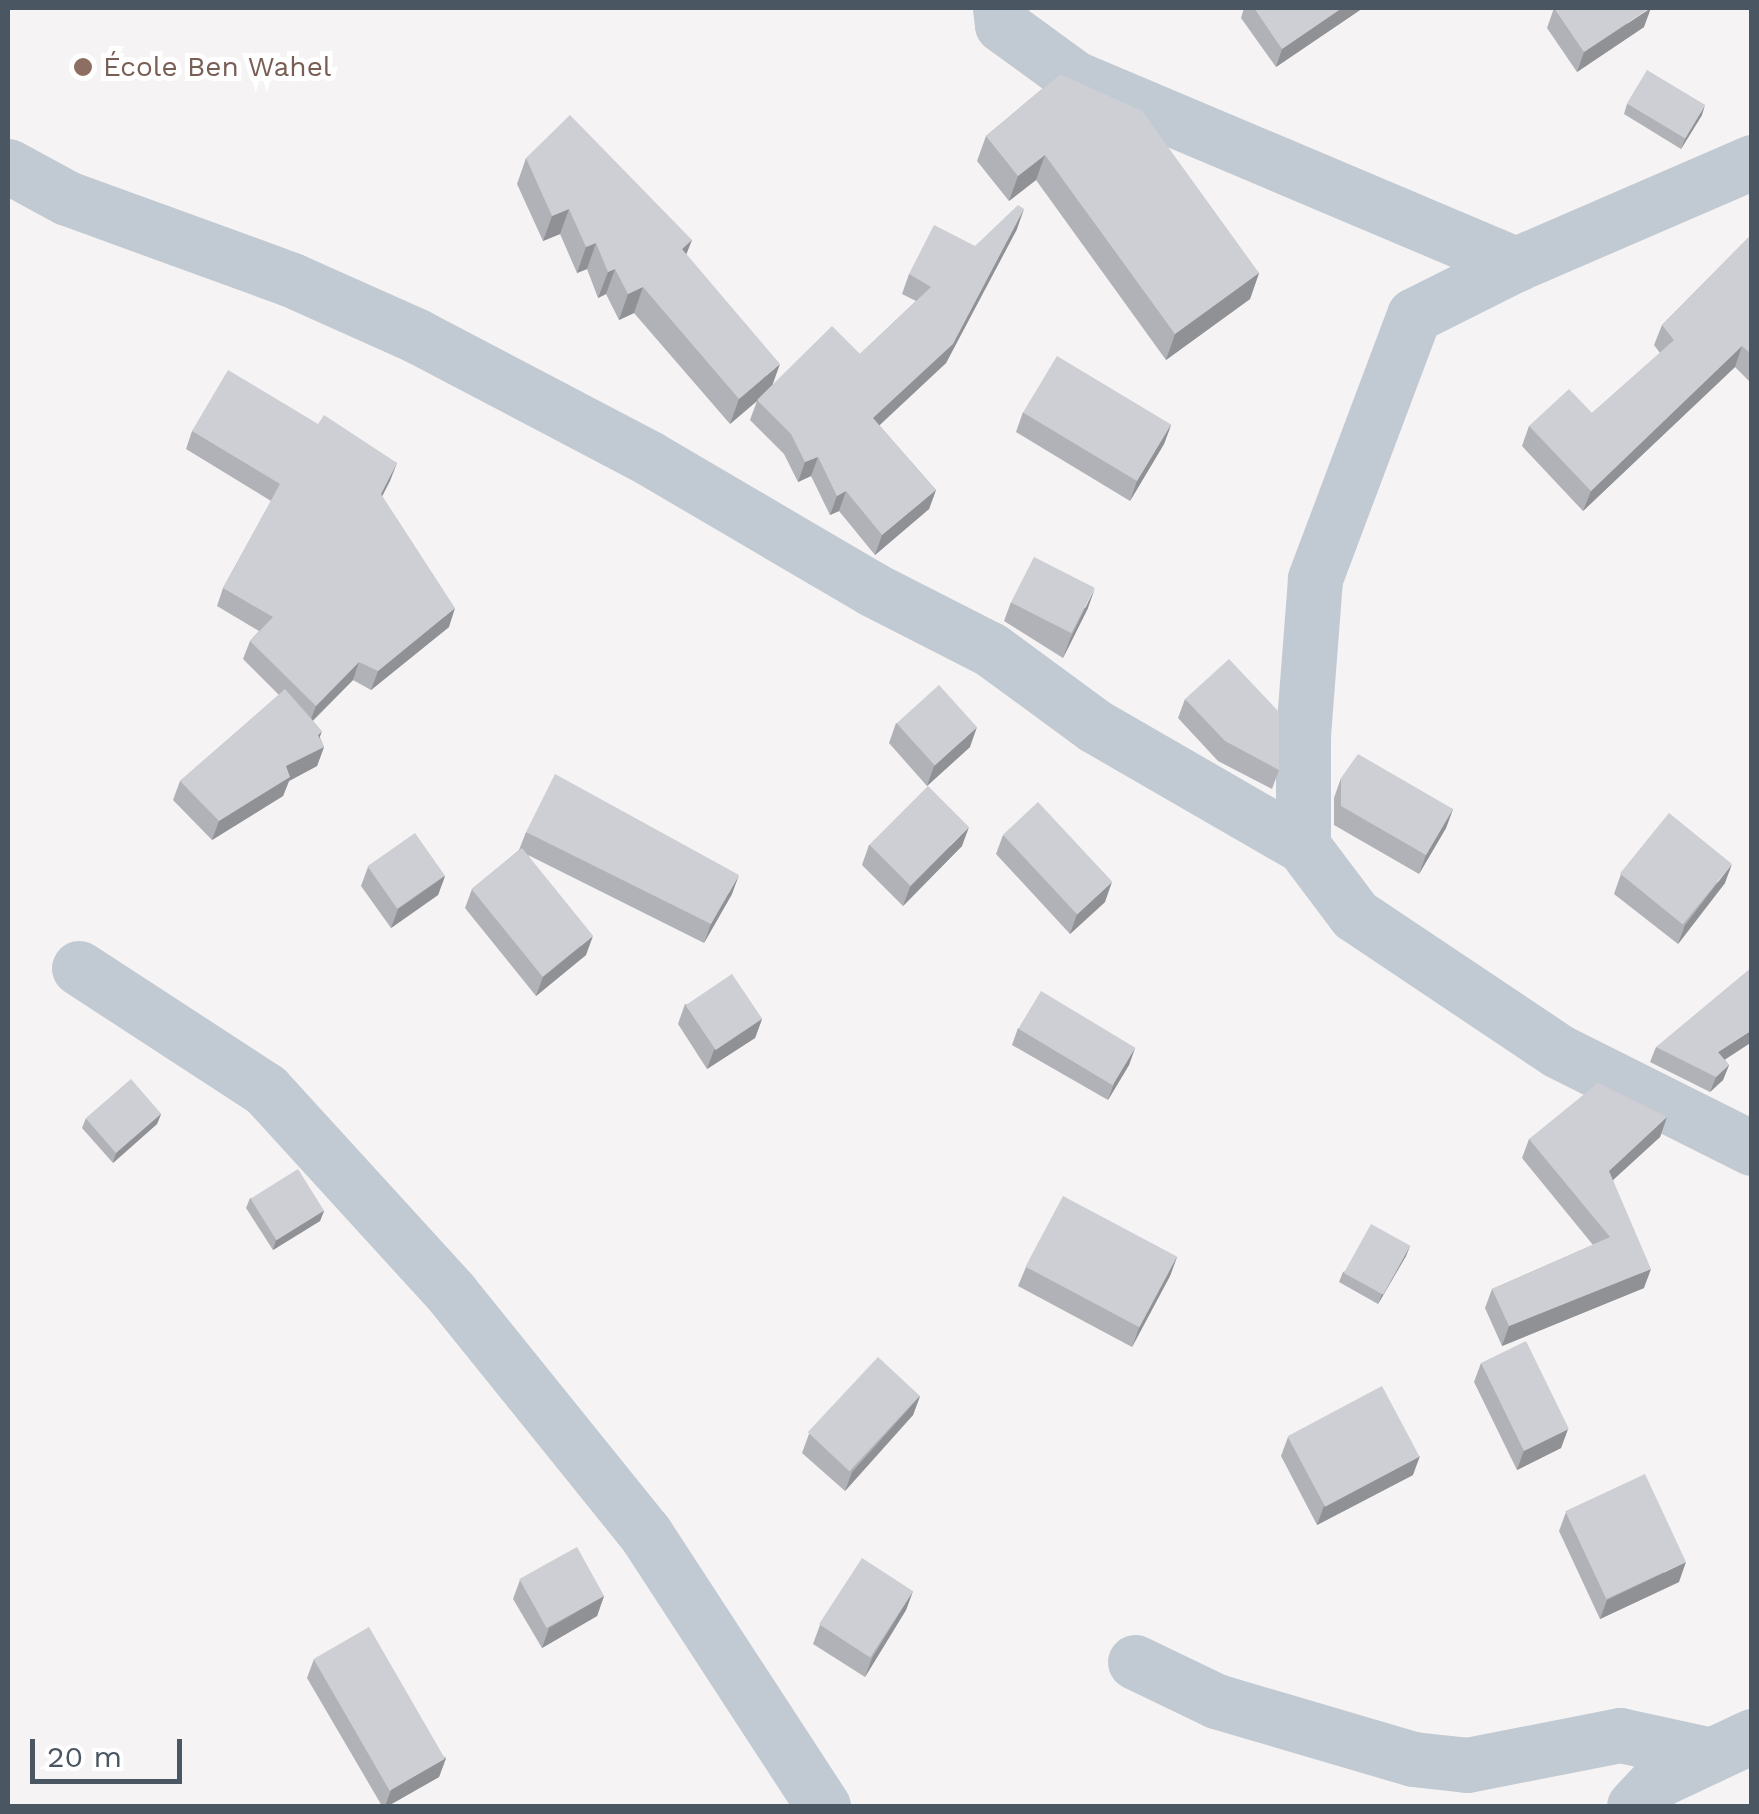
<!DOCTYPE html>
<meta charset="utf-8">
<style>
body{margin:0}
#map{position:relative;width:1759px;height:1814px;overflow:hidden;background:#f5f3f3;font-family:"Work Sans",sans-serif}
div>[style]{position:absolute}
.street>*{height:55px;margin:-27.5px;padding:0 27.5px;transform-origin:27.5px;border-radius:27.5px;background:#c1cad2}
.wall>*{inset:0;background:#b0b2b7}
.shaded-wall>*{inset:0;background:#909195}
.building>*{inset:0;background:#cdcfd5;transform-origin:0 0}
.dots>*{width:28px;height:28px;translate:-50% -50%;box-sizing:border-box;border:5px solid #fff;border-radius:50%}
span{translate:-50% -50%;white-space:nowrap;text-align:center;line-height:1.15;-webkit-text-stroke:10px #fff;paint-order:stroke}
.education-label{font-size:28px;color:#785e54}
.left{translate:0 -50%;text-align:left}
.frame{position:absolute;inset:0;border:10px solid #4a5661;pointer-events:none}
.scale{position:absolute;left:30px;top:1739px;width:152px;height:45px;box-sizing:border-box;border:5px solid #4a5661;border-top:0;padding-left:12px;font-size:30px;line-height:35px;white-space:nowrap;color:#4a5661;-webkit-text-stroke:8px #fff;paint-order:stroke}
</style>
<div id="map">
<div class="street">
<div style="left:1000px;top:8px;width:17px;rotate:83deg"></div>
<div style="left:1002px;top:25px;width:90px;rotate:36deg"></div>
<div style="left:1075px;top:78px;width:479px;rotate:22.9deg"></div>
<div style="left:1752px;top:162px;width:257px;rotate:156.6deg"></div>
<div style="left:1516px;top:264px;width:114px;rotate:153.4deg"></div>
<div style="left:1414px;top:315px;width:282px;rotate:110.6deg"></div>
<div style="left:1315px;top:579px;width:157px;rotate:94.4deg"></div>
<div style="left:1303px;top:736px;width:110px;rotate:90deg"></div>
<div style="left:1303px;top:846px;width:86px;rotate:53deg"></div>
<div style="left:1355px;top:915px;width:244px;rotate:33.8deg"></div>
<div style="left:1558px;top:1051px;width:217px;rotate:26.6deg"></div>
<div style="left:8px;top:166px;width:67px;rotate:28.5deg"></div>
<div style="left:67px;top:198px;width:239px;rotate:20deg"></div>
<div style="left:292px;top:280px;width:137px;rotate:24.1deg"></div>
<div style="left:417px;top:336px;width:262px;rotate:27.7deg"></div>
<div style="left:649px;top:458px;width:259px;rotate:30.4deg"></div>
<div style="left:872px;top:589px;width:132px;rotate:27deg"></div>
<div style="left:990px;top:649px;width:130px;rotate:36.3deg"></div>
<div style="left:1095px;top:726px;width:240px;rotate:30deg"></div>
<div style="left:79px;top:968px;width:223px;rotate:33.1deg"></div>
<div style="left:266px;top:1090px;width:276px;rotate:47.6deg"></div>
<div style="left:452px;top:1294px;width:307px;rotate:51.1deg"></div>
<div style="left:645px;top:1533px;width:326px;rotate:56.9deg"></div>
<div style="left:1135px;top:1662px;width:90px;rotate:25.7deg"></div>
<div style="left:1216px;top:1701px;width:205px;rotate:16.4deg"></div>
<div style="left:1413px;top:1759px;width:54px;rotate:6.3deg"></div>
<div style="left:1467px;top:1765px;width:156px;rotate:-11.1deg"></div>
<div style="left:1620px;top:1735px;width:93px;rotate:12.4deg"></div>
<div style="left:1634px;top:1806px;width:35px;rotate:-47deg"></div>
<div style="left:1658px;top:1780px;width:104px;rotate:-25.1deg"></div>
</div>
<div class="wall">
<div style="clip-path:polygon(1244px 8px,1363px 8px,1276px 67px,1241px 18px)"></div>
<div style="clip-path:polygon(1554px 8px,1644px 27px,1577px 72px,1547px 28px)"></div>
<div style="clip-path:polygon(1060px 74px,1259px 273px,1250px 299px,1166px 360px,1036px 180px,1009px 201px,977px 161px,986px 136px)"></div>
<div style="clip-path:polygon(1627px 104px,1702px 115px,1681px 149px,1624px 114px)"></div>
<div style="clip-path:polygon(526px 158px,692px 240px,686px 254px,773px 385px,860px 354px,916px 301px,902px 294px,909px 274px,1017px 229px,946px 363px,879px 425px,936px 490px,929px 509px,875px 555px,839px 511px,830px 515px,811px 476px,798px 482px,784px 454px,750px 420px,757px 401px,730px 424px,634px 313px,619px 320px,606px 294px,598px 298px,587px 269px,577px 273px,560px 234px,543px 241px,517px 184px)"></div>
<div style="clip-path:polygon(1752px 234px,1752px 384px,1735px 367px,1583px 511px,1522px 446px,1529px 426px,1592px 413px,1660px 353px,1654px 345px,1662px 325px)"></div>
<div style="clip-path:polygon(1023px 412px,1171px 425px,1164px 444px,1130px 501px,1016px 432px)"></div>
<div style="clip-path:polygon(318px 424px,397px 463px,382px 496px,449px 627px,371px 690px,353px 680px,313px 721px,324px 747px,317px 766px,289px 781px,283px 796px,212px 840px,173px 800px,180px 781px,279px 695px,243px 659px,250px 641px,259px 631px,217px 606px,223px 588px,271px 501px,186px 449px,192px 431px)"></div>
<div style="clip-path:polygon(1011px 602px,1088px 608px,1063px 658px,1004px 621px)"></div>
<div style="clip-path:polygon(1185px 699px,1279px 770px,1272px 789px,1218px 761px,1178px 718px)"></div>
<div style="clip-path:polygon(896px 723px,970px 747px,927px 786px,889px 743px)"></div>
<div style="clip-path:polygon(1341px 778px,1453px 809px,1446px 828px,1419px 874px,1334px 825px,1334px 798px)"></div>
<div style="clip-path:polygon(526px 832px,732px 894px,704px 943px,528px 855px,586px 955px,536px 996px,465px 908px,472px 889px,519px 850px)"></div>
<div style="clip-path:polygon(1003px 835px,1105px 902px,1070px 934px,996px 854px)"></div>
<div style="clip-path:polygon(869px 845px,962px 846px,903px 906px,862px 865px)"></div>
<div style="clip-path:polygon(368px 867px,445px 876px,438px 895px,391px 928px,361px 886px)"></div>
<div style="clip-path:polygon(1621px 874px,1725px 883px,1678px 944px,1614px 894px)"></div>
<div style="clip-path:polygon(685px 1004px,762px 1019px,755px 1038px,707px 1069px,678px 1024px)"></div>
<div style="clip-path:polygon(1018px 1028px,1135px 1048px,1129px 1065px,1108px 1100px,1012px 1045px)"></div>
<div style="clip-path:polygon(1656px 1047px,1725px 1060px,1729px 1065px,1723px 1080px,1710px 1092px,1650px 1062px)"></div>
<div style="clip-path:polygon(161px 1114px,157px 1124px,113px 1163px,82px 1128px,86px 1118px)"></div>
<div style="clip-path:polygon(1667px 1117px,1660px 1137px,1613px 1180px,1644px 1288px,1502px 1346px,1485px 1308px,1492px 1289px,1593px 1245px,1522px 1158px,1529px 1139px)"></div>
<div style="clip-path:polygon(250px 1198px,324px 1211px,320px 1221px,273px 1250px,246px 1208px)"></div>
<div style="clip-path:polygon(1410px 1246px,1406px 1256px,1378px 1304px,1339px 1282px,1343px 1272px)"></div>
<div style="clip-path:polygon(1177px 1257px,1170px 1276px,1132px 1347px,1018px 1286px,1026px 1267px)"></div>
<div style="clip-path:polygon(1481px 1363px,1568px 1429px,1561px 1448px,1517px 1470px,1474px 1382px)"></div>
<div style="clip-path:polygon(920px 1396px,913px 1415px,845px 1491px,802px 1453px,809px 1434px)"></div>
<div style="clip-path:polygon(1288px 1437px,1413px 1475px,1317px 1525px,1281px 1456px)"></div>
<div style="clip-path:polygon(1566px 1512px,1679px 1582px,1600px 1619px,1559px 1531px)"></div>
<div style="clip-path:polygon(520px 1580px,604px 1596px,597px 1616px,542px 1648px,513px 1599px)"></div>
<div style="clip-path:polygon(913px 1591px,906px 1610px,865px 1677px,813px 1644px,820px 1625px)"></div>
<div style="clip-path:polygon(314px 1659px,446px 1758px,439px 1777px,388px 1806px,382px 1806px,307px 1678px)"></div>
</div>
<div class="shaded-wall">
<div style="clip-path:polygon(1342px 8px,1363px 8px,1276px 67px,1282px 49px)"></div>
<div style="clip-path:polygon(1651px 8px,1644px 27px,1577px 72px,1584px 52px)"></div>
<div style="clip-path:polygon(1705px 105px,1702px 115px,1681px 149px,1685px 139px)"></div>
<div style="clip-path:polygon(1045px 155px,1036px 180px,1009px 201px,1018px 176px)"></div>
<div style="clip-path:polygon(569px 209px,560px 234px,543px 241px,552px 216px)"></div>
<div style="clip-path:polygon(1024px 209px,1017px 229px,946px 363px,866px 438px,873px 418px)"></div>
<div style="clip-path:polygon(692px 240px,682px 265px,682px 249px)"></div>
<div style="clip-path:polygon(596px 243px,587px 269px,577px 273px,586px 247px)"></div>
<div style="clip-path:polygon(615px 269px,606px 294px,598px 298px,608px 272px)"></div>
<div style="clip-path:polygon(1259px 273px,1250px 299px,1166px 360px,1175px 334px)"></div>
<div style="clip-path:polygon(643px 287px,634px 313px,619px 320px,628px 294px)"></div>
<div style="clip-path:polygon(1742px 346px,1735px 367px,1583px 511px,1591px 491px)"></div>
<div style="clip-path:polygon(780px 364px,771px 389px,730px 424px,739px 399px)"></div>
<div style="clip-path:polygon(1171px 425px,1164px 444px,1130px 501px,1137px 481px)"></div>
<div style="clip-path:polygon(818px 457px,811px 476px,798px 482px,805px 462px)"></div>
<div style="clip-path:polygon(397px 463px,390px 481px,374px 512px,381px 494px)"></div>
<div style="clip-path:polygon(936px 490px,929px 509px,875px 555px,882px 535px)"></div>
<div style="clip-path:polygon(846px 491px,839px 511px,830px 515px,837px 496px)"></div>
<div style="clip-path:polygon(1095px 588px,1088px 608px,1063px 658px,1070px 639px)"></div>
<div style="clip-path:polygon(455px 608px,449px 627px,371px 690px,378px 671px)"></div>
<div style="clip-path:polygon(359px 662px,353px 680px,309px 724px,316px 706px)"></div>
<div style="clip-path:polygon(977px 727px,970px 747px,927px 786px,934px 766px)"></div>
<div style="clip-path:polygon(322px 731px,315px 751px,324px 747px,317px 766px,289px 781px,283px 796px,212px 840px,219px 821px,286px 766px)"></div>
<div style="clip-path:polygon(1453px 809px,1446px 828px,1419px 874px,1426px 855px)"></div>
<div style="clip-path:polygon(969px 827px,962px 846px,903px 906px,910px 887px)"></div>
<div style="clip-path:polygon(1732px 864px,1725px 883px,1678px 944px,1685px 925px)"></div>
<div style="clip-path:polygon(739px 875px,732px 894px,704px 943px,711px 924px)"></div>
<div style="clip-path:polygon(445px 876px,438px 895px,391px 928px,398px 909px)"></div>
<div style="clip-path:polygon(1112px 882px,1105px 902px,1070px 934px,1077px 914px)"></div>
<div style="clip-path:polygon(593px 936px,586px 955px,536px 996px,543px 977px)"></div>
<div style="clip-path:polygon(762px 1019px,755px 1038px,707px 1069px,714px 1050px)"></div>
<div style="clip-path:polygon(1752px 1030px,1752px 1042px,1712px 1068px,1718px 1052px)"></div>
<div style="clip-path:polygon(1135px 1048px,1129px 1065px,1108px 1100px,1114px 1083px)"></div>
<div style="clip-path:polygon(1729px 1065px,1723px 1080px,1710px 1092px,1716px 1077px)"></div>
<div style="clip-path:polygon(161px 1114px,157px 1124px,113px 1163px,116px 1153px)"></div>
<div style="clip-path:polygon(1667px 1117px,1660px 1137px,1602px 1190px,1609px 1171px)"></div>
<div style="clip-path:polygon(324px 1211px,320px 1221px,273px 1250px,276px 1240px)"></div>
<div style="clip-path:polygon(1410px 1246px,1406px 1256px,1378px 1304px,1382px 1294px)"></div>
<div style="clip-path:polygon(1177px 1257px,1170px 1276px,1132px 1347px,1139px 1328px)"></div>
<div style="clip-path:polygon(1651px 1269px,1644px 1288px,1502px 1346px,1509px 1326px)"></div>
<div style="clip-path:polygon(920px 1396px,913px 1415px,845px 1491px,852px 1472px)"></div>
<div style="clip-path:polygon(1568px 1429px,1561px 1448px,1517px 1470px,1524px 1450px)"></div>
<div style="clip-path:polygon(1420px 1456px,1413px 1475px,1317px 1525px,1324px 1506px)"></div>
<div style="clip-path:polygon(1686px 1562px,1679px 1582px,1600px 1619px,1607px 1600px)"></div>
<div style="clip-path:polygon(913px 1591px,906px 1610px,865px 1677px,872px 1658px)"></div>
<div style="clip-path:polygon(604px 1596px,597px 1616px,542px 1648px,549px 1628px)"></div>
<div style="clip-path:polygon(446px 1758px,439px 1777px,388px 1806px,385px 1806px,391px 1790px)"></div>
</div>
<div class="building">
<div style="clip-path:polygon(1254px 8px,1342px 8px,1282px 49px)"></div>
<div style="clip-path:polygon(1554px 8px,1650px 8px,1584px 52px)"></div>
<div style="left:1647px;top:70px;width:68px;height:39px;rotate:31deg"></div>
<div style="clip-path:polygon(1060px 74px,1142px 111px,1259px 273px,1175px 334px,1045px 155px,1018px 176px,986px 136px)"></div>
<div style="clip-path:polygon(570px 115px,692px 240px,682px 249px,780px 364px,739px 399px,643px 287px,628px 294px,615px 269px,608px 272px,596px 243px,586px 247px,569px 209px,552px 216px,526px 158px)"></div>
<div style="clip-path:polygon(1018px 205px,1024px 209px,953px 344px,873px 418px,936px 490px,882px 535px,846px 491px,837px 496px,818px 457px,805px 462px,791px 434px,757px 400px,832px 326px,860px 354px,931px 287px,909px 274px,934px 225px,975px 246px)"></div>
<div style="clip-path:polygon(1752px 234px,1752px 355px,1742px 346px,1591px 491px,1529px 426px,1569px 389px,1592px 413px,1674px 340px,1662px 325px)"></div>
<div style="left:1057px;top:356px;width:133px;height:66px;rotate:31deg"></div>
<div style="clip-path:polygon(228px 370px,318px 424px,324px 415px,397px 463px,381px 494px,455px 608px,378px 671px,359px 662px,316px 706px,250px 641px,273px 617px,223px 588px,280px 484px,192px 431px)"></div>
<div style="left:1034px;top:557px;width:68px;height:51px;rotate:27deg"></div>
<div style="clip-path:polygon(1229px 659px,1279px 712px,1279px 770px,1225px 741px,1185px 699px)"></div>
<div style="left:939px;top:685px;width:57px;height:57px;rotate:48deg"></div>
<div style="clip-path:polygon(285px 689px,322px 731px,318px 735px,324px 747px,286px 766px,290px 777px,219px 821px,180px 781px)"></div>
<div style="clip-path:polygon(1358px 754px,1453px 809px,1426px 855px,1341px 806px,1341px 778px)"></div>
<div style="clip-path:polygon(555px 774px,739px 875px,711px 924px,526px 832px)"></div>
<div style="left:928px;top:786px;width:58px;height:83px;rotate:45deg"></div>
<div style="left:1038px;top:802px;width:109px;height:48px;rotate:47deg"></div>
<div style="left:1669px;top:813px;width:81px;height:78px;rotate:39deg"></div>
<div style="left:415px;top:833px;width:52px;height:58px;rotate:55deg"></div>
<div style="left:522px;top:848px;width:113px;height:65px;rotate:51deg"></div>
<div style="clip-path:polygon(1752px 967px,1752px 1030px,1718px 1052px,1729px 1065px,1716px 1077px,1656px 1047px)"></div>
<div style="left:732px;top:974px;width:54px;height:56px;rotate:56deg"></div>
<div style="left:1041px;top:991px;width:110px;height:44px;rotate:31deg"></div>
<div style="left:131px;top:1079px;width:46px;height:60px;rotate:49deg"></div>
<div style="clip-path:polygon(1598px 1083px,1667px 1117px,1609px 1171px,1651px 1269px,1509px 1326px,1492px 1289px,1610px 1237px,1529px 1139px)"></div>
<div style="left:298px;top:1169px;width:49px;height:56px;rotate:58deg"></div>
<div style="left:1063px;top:1196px;width:129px;height:80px;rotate:28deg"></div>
<div style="left:1371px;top:1224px;width:45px;height:56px;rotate:29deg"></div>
<div style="left:1526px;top:1341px;width:98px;height:50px;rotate:64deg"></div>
<div style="left:878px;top:1357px;width:57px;height:103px;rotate:43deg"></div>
<div style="left:1382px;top:1386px;width:80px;height:107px;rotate:62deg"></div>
<div style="left:1645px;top:1474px;width:97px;height:88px;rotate:65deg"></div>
<div style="left:577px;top:1547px;width:56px;height:66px;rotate:61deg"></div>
<div style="left:862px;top:1558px;width:61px;height:79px;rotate:33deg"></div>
<div style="left:369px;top:1627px;width:152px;height:64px;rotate:60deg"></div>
</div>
<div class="dots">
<div style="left:83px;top:67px;background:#8d6e63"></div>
</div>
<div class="education-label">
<span class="left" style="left:103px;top:67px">École Ben Wahel</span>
</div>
<div class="frame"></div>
<div class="scale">20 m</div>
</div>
